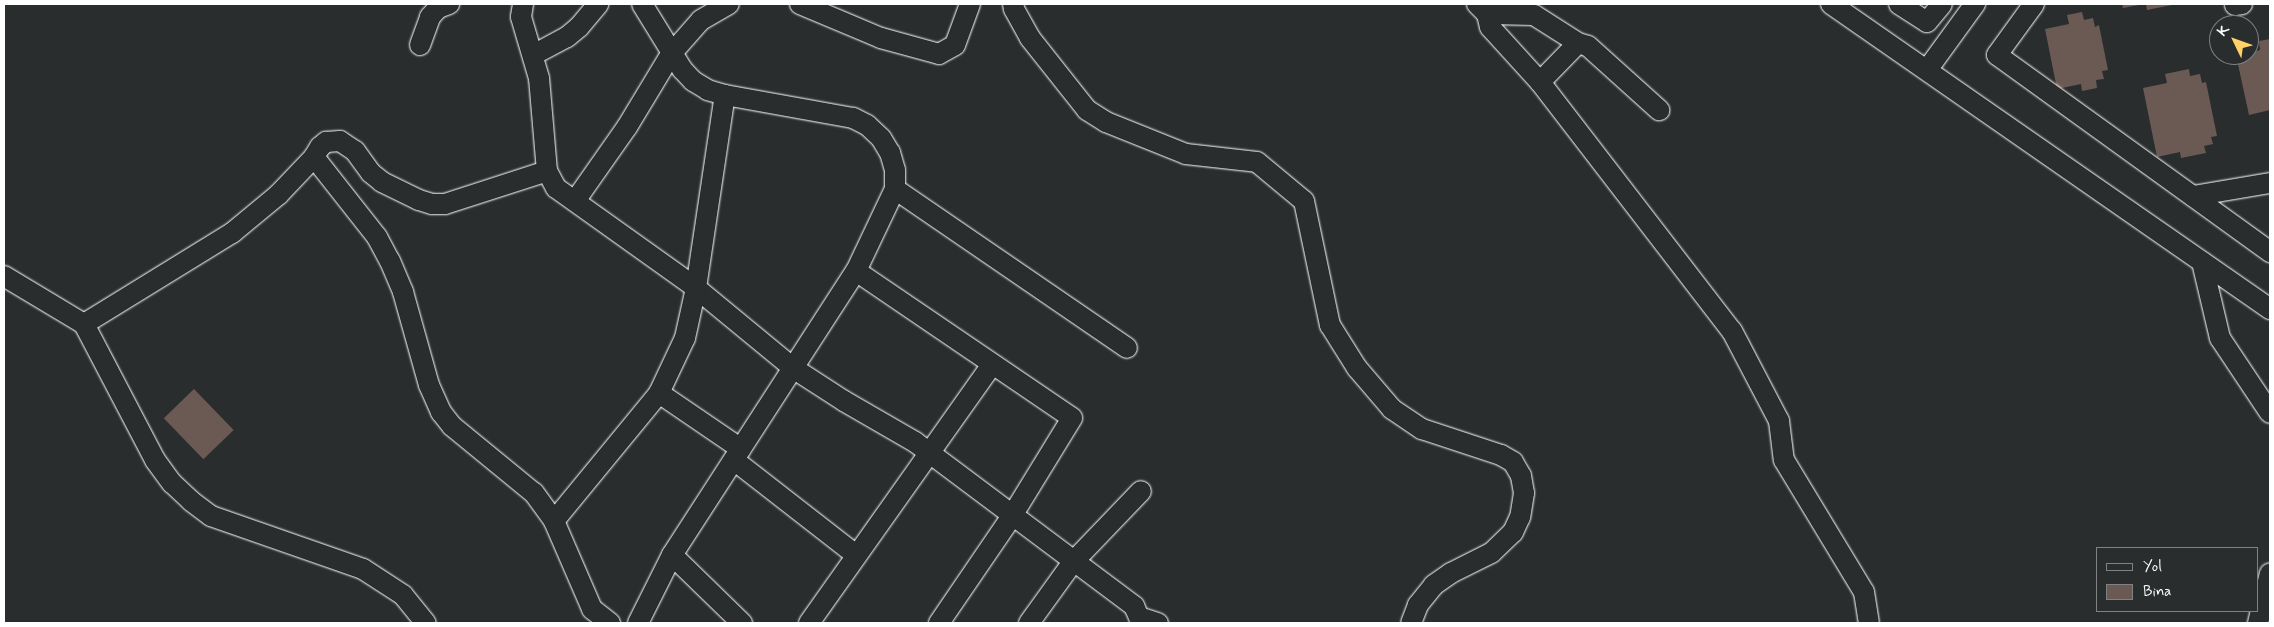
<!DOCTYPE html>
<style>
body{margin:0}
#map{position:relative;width:2274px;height:627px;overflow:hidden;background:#2a2d2e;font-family:Mynerve,sans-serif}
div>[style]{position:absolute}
.building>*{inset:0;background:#6b5a54;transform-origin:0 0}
.roads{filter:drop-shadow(0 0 1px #fff) drop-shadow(0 0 1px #fff)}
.minor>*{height:20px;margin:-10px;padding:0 10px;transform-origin:10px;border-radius:10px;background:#2a2d2e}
span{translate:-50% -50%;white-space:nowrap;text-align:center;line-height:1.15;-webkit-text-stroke:4px #2a2d2e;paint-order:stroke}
.frame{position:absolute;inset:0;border:5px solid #fff;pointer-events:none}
.legend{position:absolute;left:2096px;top:547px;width:162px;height:65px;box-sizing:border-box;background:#2a2d2e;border:1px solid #7f8182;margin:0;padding:6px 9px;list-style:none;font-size:15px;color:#fff}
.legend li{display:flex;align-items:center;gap:10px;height:25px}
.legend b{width:25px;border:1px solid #7f8182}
.north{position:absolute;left:2209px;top:15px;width:50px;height:50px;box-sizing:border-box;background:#2a2d2e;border:1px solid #7f8182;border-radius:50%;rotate:312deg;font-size:14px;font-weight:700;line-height:20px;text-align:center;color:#fff}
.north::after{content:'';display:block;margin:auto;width:18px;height:22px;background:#ffd166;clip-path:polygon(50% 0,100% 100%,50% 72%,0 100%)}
</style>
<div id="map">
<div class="building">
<div style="clip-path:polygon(2122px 4px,2139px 4px,2139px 5px,2123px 8px)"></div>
<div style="clip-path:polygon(2146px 4px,2172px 4px,2172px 5px,2147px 10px)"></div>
<div style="clip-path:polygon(2082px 12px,2084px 20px,2093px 18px,2095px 27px,2099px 25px,2108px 70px,2102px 71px,2104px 79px,2096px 80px,2097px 88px,2082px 91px,2081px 84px,2057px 89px,2045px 29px,2069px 24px,2067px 15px)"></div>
<div style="clip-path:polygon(2270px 39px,2270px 110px,2249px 115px,2236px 55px,2249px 55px,2249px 53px,2260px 50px,2259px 41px)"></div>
<div style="clip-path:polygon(2189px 69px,2190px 76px,2200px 74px,2202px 83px,2206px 82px,2217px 136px,2211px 137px,2213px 144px,2204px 146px,2206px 153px,2181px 158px,2180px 152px,2157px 157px,2143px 88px,2167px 83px,2165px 74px)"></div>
<div style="left:194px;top:389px;width:57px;height:42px;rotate:46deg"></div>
</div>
<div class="roads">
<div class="minor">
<div style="left:523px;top:4px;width:13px;rotate:99deg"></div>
<div style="left:521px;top:17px;width:64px;rotate:73.6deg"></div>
<div style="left:539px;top:78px;width:93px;rotate:85.1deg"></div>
<div style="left:547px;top:171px;width:19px;rotate:62deg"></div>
<div style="left:556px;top:188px;width:172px;rotate:35.5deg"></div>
<div style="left:696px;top:288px;width:126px;rotate:39.5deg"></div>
<div style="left:793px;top:368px;width:61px;rotate:32.9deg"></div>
<div style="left:844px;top:401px;width:82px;rotate:30deg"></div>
<div style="left:915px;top:442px;width:274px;rotate:36.8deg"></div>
<div style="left:1134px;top:606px;width:12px;rotate:66deg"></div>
<div style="left:1139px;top:617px;width:20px;rotate:18deg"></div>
<div style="left:800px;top:4px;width:88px;rotate:22.8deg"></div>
<div style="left:881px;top:38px;width:60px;rotate:15.4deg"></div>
<div style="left:939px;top:54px;width:18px;rotate:-29deg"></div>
<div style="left:955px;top:45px;width:44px;rotate:-69.9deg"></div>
<div style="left:1013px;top:4px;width:5px;rotate:79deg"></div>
<div style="left:1014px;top:9px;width:33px;rotate:61deg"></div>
<div style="left:1030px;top:38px;width:92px;rotate:51.6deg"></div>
<div style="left:1087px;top:110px;width:22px;rotate:32deg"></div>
<div style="left:1106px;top:122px;width:86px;rotate:21.8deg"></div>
<div style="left:1186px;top:154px;width:71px;rotate:6.4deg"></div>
<div style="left:1257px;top:162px;width:61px;rotate:39.7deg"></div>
<div style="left:1304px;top:201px;width:127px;rotate:78.2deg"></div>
<div style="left:1330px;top:325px;width:51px;rotate:57.9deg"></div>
<div style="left:1357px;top:368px;width:54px;rotate:49.5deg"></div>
<div style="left:1392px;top:409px;width:36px;rotate:34deg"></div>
<div style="left:1422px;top:429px;width:83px;rotate:18.2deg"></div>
<div style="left:1501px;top:455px;width:14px;rotate:30deg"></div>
<div style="left:1513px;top:462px;width:16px;rotate:60deg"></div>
<div style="left:1521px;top:476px;width:17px;rotate:80deg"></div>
<div style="left:1524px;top:493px;width:24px;rotate:99deg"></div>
<div style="left:1520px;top:517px;width:17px;rotate:115deg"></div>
<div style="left:1513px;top:532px;width:30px;rotate:136deg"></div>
<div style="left:1491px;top:553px;width:45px;rotate:153.4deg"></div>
<div style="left:1451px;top:573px;width:21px;rotate:145deg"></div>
<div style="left:1434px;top:585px;width:26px;rotate:129deg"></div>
<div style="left:1418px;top:605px;width:19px;rotate:111deg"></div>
<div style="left:1477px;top:4px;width:14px;rotate:45deg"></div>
<div style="left:1487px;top:14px;width:13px;rotate:77deg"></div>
<div style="left:1490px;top:27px;width:74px;rotate:47.7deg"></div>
<div style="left:1540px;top:82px;width:314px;rotate:52.4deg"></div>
<div style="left:1732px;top:331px;width:102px;rotate:62.4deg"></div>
<div style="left:1779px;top:421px;width:39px;rotate:83deg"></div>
<div style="left:1784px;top:460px;width:154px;rotate:58.8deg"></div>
<div style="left:1864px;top:592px;width:31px;rotate:81deg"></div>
<div style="left:1831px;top:4px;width:535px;rotate:34.79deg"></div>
<div style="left:1899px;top:4px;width:33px;rotate:33deg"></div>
<div style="left:1927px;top:22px;width:23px;rotate:-50deg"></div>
<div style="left:2034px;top:4px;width:63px;rotate:126deg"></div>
<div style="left:1997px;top:55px;width:337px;rotate:35.8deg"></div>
<div style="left:2235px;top:5px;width:7px;rotate:-8deg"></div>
<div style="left:1487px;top:14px;width:47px;rotate:1.2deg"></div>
<div style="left:1534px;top:15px;width:52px;rotate:32.5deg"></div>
<div style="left:1578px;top:43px;width:10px;rotate:17deg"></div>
<div style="left:1588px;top:46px;width:96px;rotate:42deg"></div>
<div style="left:420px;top:45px;width:30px;rotate:-70deg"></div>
<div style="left:430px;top:17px;width:12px;rotate:-48deg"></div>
<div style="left:438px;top:8px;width:12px;rotate:-20deg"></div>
<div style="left:533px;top:55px;width:38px;rotate:-28deg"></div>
<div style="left:567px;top:37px;width:16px;rotate:-40deg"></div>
<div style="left:579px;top:27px;width:30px;rotate:-50deg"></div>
<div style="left:1927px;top:70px;width:82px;rotate:-54deg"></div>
<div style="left:1540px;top:82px;width:54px;rotate:-45.7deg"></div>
<div style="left:314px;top:157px;width:12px;rotate:-59deg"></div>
<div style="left:320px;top:147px;width:8px;rotate:-40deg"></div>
<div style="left:326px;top:142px;width:14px;rotate:-4deg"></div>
<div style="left:340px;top:141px;width:18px;rotate:34deg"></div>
<div style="left:355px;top:151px;width:27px;rotate:54deg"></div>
<div style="left:371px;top:173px;width:14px;rotate:39deg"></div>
<div style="left:382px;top:182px;width:41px;rotate:25.9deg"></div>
<div style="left:419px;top:200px;width:14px;rotate:17deg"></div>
<div style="left:432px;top:204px;width:13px"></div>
<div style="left:445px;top:204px;width:107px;rotate:-17.9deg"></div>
<div style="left:895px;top:189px;width:281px;rotate:34.4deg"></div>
<div style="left:2193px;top:196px;width:78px;rotate:-9.6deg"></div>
<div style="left:575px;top:201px;width:90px;rotate:-54.9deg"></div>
<div style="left:627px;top:127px;width:85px;rotate:-58.9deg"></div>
<div style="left:671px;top:54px;width:45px;rotate:-48.6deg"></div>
<div style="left:701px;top:20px;width:32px;rotate:-30deg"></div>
<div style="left:2202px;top:262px;width:78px;rotate:76.7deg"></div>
<div style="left:2220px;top:338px;width:90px;rotate:56.3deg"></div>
<div style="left:856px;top:271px;width:261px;rotate:34.2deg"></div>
<div style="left:1072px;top:418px;width:115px;rotate:121.5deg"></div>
<div style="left:1012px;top:516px;width:130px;rotate:124.3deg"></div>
<div style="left:4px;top:276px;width:93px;rotate:31deg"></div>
<div style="left:84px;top:324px;width:153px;rotate:62.4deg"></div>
<div style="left:155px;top:460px;width:29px;rotate:54deg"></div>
<div style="left:172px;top:483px;width:26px;rotate:43deg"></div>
<div style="left:191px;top:501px;width:25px;rotate:37deg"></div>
<div style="left:211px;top:516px;width:161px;rotate:19.2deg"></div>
<div style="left:363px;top:569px;width:48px;rotate:33deg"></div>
<div style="left:403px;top:595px;width:36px;rotate:51deg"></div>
<div style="left:84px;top:324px;width:174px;rotate:-31.6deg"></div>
<div style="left:232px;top:233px;width:60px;rotate:-39.6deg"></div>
<div style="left:278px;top:195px;width:52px;rotate:-46.5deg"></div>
<div style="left:314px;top:157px;width:102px;rotate:51.8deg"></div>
<div style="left:377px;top:237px;width:27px;rotate:62deg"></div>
<div style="left:390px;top:261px;width:34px;rotate:67deg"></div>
<div style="left:403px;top:292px;width:97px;rotate:74.4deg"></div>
<div style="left:429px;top:385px;width:30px;rotate:66deg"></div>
<div style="left:441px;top:412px;width:18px;rotate:52deg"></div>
<div style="left:452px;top:426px;width:106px;rotate:39.3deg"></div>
<div style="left:534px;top:493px;width:34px;rotate:54deg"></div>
<div style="left:554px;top:521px;width:96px;rotate:66.6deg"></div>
<div style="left:592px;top:609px;width:23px;rotate:38deg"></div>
<div style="left:659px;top:393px;width:99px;rotate:34.3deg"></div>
<div style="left:734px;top:460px;width:155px;rotate:37.9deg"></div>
<div style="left:554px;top:521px;width:166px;rotate:-50.6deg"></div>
<div style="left:659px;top:393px;width:61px;rotate:-64.7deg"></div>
<div style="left:685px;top:338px;width:51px;rotate:-77.6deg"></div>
<div style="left:696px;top:288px;width:195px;rotate:-81.5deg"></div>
<div style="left:672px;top:555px;width:98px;rotate:44.2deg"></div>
<div style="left:638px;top:623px;width:76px;rotate:-63.4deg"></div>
<div style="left:672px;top:555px;width:338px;rotate:-57.1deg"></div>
<div style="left:856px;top:271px;width:91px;rotate:-64.6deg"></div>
<div style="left:895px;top:189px;width:19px;rotate:-90deg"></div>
<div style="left:895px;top:170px;width:18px;rotate:-106deg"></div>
<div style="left:890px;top:153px;width:17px;rotate:-121deg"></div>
<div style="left:881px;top:138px;width:19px;rotate:-137deg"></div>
<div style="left:867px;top:125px;width:16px;rotate:-153deg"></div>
<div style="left:853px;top:118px;width:130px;rotate:-169.8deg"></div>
<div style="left:725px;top:95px;width:18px;rotate:-164deg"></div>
<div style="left:708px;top:90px;width:17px;rotate:-149deg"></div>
<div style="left:693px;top:81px;width:16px;rotate:-133deg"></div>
<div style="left:682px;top:69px;width:76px;rotate:-121.6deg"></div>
<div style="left:809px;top:623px;width:316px;rotate:-54.7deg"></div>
<div style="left:1029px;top:623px;width:75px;rotate:-54.2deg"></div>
<div style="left:1073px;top:562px;width:98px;rotate:-46.2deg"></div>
<div style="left:2258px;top:623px;width:51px;rotate:-76.5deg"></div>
</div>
</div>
<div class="frame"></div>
<ul class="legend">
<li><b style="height:6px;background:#2a2d2e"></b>Yol</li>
<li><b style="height:14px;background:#6b5a54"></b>Bina</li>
</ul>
<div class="north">K</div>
</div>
